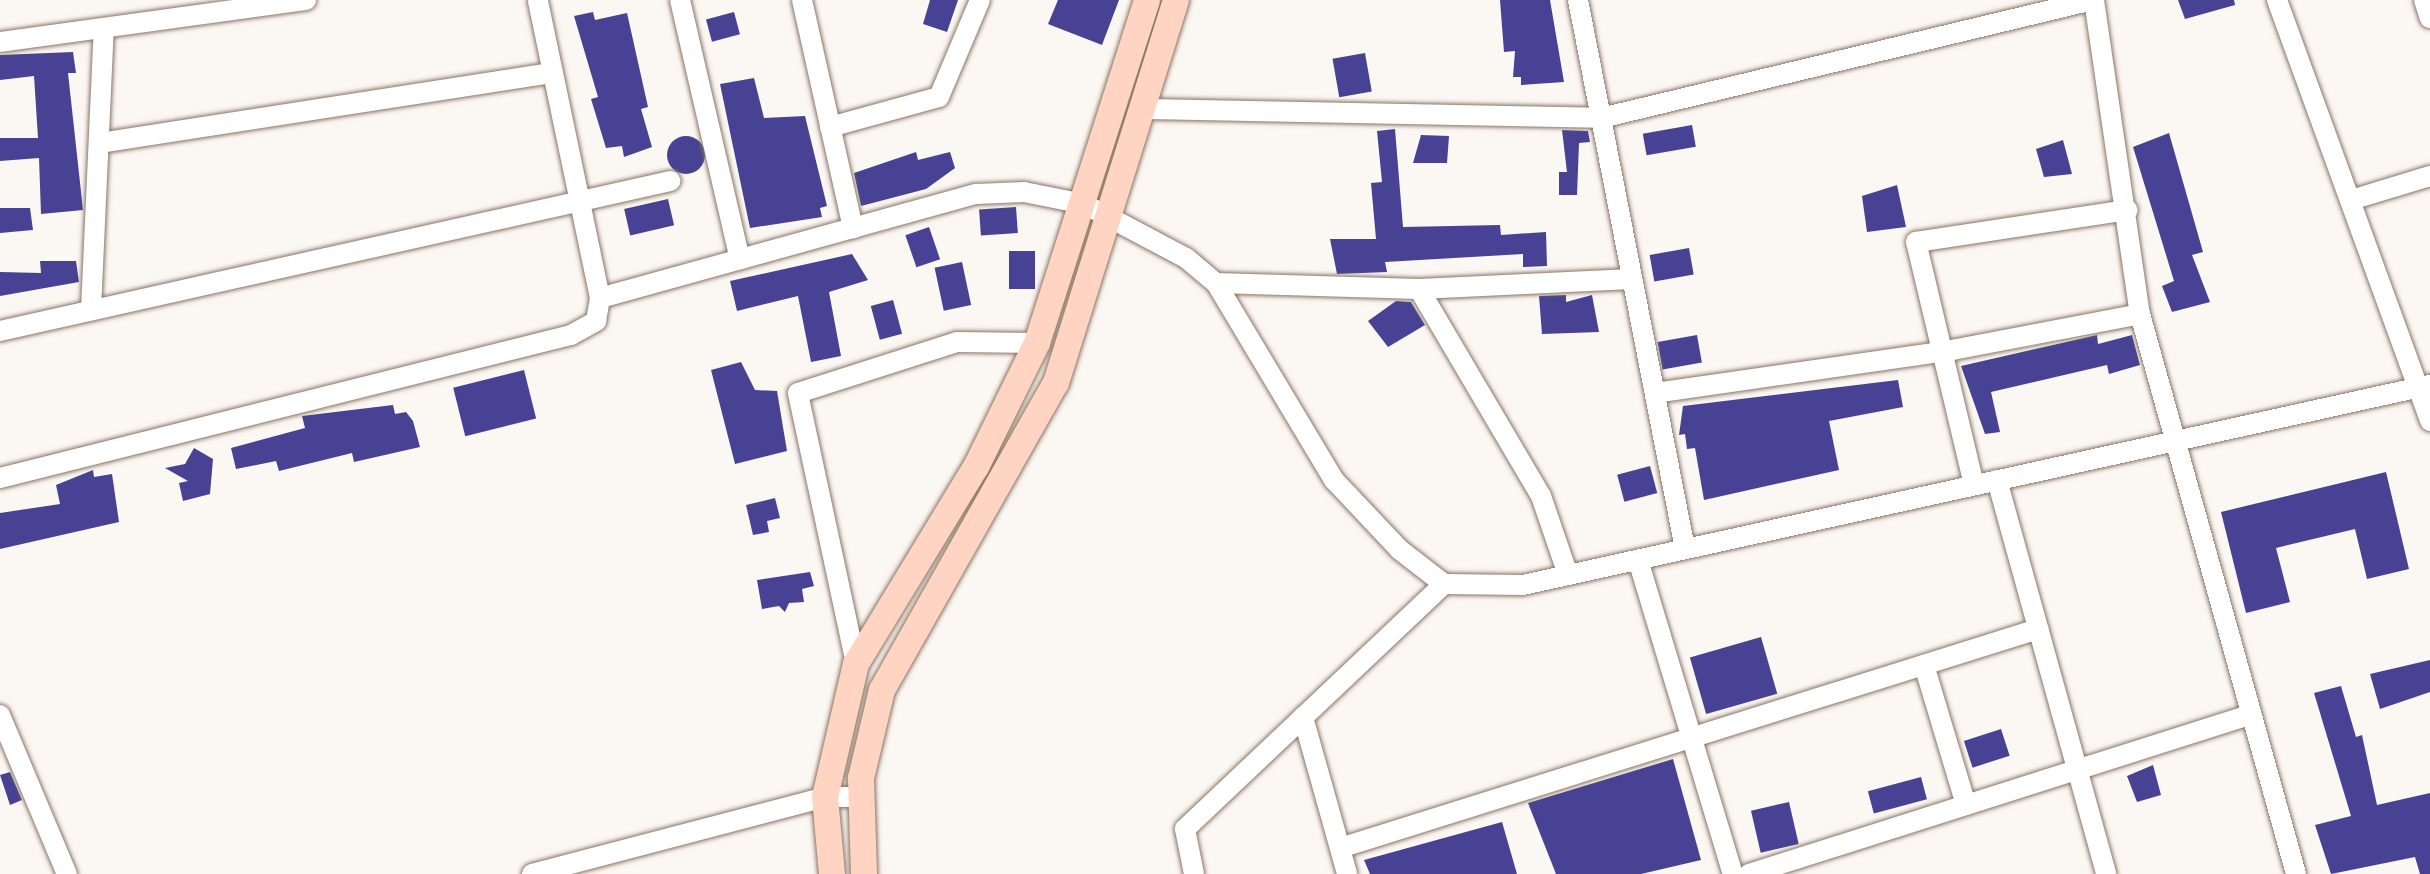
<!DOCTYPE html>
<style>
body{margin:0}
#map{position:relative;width:2430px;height:874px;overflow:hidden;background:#fbf7f3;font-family:Raleway,sans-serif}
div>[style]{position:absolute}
.building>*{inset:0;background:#474293;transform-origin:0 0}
.round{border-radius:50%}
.roads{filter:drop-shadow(0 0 2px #8a7463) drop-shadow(0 0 2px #8a7463)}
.minor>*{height:20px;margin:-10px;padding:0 10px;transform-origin:10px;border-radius:10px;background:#fff}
.major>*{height:26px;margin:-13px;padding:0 13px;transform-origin:13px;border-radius:13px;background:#ffd4c2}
span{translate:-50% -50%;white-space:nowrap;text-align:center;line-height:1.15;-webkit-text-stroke:8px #fff;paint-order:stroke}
</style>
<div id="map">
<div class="building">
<div style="clip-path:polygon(930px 0,958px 0,947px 32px,923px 24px)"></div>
<div style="clip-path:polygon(1058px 0,1119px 0,1102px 45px,1048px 24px)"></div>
<div style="clip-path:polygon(1500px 0,1550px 0,1564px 82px,1521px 85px,1521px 77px,1513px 77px,1515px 51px,1504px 52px)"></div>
<div style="clip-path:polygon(2178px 0,2234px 0,2235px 5px,2185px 19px)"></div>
<div style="clip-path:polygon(593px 12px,595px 20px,627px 13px,648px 107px,641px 109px,652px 147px,624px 157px,622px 146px,606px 148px,591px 99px,598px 97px,574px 16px)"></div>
<div style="left:734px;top:12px;width:23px;height:29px;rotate:75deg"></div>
<div style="clip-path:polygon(73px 52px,76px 73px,68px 73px,83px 210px,41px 214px,39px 158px,0 161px,0 138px,38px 138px,34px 76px,0 80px,0 55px)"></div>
<div style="left:1365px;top:53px;width:39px;height:33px;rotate:80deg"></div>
<div style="clip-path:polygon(754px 78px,764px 118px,805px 116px,827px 206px,820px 208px,822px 217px,750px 228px,720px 84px)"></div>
<div style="left:1692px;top:125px;width:22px;height:50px;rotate:80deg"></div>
<div style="clip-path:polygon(1395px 129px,1403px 227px,1500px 225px,1501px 235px,1546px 232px,1547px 266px,1523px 267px,1523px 254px,1385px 262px,1387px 272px,1337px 274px,1330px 239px,1376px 239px,1371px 183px,1382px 182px,1377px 131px)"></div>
<div style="clip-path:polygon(1562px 130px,1588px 131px,1590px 142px,1579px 143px,1577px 195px,1559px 195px,1559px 172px,1567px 172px)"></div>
<div style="clip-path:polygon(2169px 133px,2203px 252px,2192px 255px,2210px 302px,2172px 312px,2162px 286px,2174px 281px,2133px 147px)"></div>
<div style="clip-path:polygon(1421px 135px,1449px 136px,1447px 163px,1413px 163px)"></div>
<div class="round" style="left:667px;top:136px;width:38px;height:38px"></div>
<div style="clip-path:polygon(2063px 140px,2072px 174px,2044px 177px,2036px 149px)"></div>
<div style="clip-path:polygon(916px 152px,918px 160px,950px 152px,955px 168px,926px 189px,861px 206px,854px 173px)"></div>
<div style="clip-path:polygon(1897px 185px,1906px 227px,1867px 232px,1862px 196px)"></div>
<div style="left:668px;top:199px;width:27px;height:45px;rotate:77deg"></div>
<div style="left:1016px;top:207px;width:26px;height:37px;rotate:86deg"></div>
<div style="clip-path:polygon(0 208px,30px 208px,33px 230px,0 233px)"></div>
<div style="left:929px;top:227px;width:34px;height:25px;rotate:71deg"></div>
<div style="left:1689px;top:248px;width:27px;height:40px;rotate:80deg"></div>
<div style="left:1035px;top:251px;width:38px;height:26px;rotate:90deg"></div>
<div style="clip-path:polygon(852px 254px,868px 280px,829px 292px,841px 356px,811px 362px,798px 296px,737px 311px,730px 281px)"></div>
<div style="clip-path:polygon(40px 261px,76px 261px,79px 282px,0 296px,0 272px,41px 273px)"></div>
<div style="left:962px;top:262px;width:44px;height:28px;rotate:78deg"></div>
<div style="clip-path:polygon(1566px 295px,1566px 302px,1592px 295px,1599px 332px,1542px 334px,1539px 296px)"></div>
<div style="left:893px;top:300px;width:35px;height:23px;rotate:75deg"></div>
<div style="clip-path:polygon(1396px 301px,1411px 302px,1425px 325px,1388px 347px,1368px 321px)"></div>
<div style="left:1697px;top:335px;width:28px;height:40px;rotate:80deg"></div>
<div style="clip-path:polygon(2097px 335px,2098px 344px,2132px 335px,2140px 365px,2109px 374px,2107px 365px,1991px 392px,2000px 432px,1985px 434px,1961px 366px)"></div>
<div style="clip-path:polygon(741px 362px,755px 390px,777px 391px,787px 451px,735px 464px,711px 370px)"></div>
<div style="left:524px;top:370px;width:50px;height:73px;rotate:76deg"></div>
<div style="clip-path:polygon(1898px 380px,1903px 407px,1829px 421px,1839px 470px,1704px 500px,1695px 448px,1687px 449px,1685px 434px,1679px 435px,1683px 406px)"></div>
<div style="clip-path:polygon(393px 405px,395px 414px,406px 412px,413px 421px,420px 447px,354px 462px,352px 453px,279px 471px,276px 461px,236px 469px,231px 448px,305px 428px,302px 416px)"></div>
<div style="clip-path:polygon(194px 448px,213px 459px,210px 494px,183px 501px,179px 483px,188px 481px,165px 468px,185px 464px)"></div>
<div style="left:1650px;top:466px;width:28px;height:34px;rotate:75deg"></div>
<div style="clip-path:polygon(93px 470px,94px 477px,112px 474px,119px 522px,0 549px,0 513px,60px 504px,56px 485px)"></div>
<div style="clip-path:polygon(2386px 472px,2409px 569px,2367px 579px,2355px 529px,2276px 548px,2290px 602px,2246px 613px,2221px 512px)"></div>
<div style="clip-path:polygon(775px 498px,780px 518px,767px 521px,769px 532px,753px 535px,746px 505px)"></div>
<div style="clip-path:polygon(810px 572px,814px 586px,802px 589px,804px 602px,789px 603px,785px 612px,779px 606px,762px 609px,757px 580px)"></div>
<div style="left:1761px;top:637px;width:59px;height:74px;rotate:74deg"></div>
<div style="clip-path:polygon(2430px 660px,2430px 692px,2380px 709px,2370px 674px)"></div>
<div style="clip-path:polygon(2341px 686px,2356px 737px,2362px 735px,2377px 805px,2430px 793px,2430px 874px,2420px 874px,2415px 857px,2331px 874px,2315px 825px,2351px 816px,2314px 693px)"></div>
<div style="left:2001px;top:729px;width:28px;height:39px;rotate:72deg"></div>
<div style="clip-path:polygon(1673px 759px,1701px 860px,1641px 874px,1556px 874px,1528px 803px)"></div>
<div style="clip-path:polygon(2153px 765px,2161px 795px,2137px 802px,2127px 776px)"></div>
<div style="clip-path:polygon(10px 772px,22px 800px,10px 805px,0 775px)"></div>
<div style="left:1921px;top:777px;width:23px;height:55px;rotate:75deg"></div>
<div style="left:1789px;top:802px;width:43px;height:39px;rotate:77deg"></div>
<div style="clip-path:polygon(1502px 822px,1517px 874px,1370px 874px,1364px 860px)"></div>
</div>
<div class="roads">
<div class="minor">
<div style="left:680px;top:0;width:266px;rotate:77deg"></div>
<div style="left:802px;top:0;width:234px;rotate:77.4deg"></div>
<div style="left:1578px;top:0;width:559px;rotate:78.97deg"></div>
<div style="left:2094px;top:0;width:317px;rotate:81.7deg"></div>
<div style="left:2140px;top:314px;width:581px;rotate:74.43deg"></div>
<div style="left:2277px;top:0;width:448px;rotate:70deg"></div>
<div style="left:2424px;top:0;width:19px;rotate:72deg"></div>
<div style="left:0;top:42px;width:309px;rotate:-7.8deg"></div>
<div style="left:1144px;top:109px;width:457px;rotate:1.1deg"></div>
<div style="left:1601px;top:118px;width:506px;rotate:-13.49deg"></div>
<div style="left:830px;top:127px;width:113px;rotate:-15.4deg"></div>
<div style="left:939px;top:97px;width:105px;rotate:-67.1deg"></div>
<div style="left:99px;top:143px;width:459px;rotate:-8.8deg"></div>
<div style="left:2351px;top:200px;width:83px;rotate:-16.9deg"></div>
<div style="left:1216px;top:283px;width:203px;rotate:1.7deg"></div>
<div style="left:1419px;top:289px;width:213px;rotate:-2.7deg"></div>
<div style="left:1419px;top:289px;width:240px;rotate:59.5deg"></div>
<div style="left:1541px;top:496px;width:83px;rotate:71.1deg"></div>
<div style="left:600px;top:298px;width:390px;rotate:-15.5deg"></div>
<div style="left:976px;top:194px;width:48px;rotate:-2.4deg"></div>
<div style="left:1024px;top:192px;width:61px;rotate:11.3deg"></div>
<div style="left:1084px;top:204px;width:115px;rotate:27.9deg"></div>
<div style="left:1186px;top:258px;width:39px;rotate:40deg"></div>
<div style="left:1216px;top:283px;width:230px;rotate:59.1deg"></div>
<div style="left:1334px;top:480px;width:96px;rotate:46.7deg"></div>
<div style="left:1400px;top:550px;width:56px;rotate:37.7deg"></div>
<div style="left:1444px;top:584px;width:79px;rotate:0.7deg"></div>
<div style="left:1523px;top:585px;width:929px;rotate:-12.44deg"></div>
<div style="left:91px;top:310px;width:282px;rotate:-87.4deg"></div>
<div style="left:0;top:331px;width:687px;rotate:-12.62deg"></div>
<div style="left:1655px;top:393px;width:300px;rotate:-8.2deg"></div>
<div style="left:1952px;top:350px;width:191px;rotate:-10.8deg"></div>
<div style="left:0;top:478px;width:589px;rotate:-14.06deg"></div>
<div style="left:571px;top:335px;width:29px;rotate:-29deg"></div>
<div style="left:596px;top:321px;width:23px;rotate:-80deg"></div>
<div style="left:600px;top:298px;width:304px;rotate:-101.8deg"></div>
<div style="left:1997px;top:480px;width:409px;rotate:74.5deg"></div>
<div style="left:1974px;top:485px;width:250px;rotate:-103.4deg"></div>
<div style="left:1916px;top:242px;width:214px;rotate:-8.6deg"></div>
<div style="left:1638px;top:560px;width:328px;rotate:73.2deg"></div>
<div style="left:856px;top:664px;width:277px;rotate:-102.1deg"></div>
<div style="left:798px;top:393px;width:167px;rotate:-17.8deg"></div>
<div style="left:957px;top:342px;width:80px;rotate:0.7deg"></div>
<div style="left:1924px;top:665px;width:146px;rotate:73.3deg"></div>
<div style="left:0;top:715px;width:173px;rotate:67.2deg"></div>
<div style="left:1303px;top:717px;width:163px;rotate:74.3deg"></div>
<div style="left:1340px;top:848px;width:732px;rotate:-17.42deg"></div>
<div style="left:532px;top:874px;width:303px;rotate:-14.7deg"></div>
<div style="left:825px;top:797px;width:35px"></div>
<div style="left:1194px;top:874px;width:46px;rotate:-101.3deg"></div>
<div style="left:1185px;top:829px;width:357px;rotate:-43.4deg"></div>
<div style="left:1749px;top:874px;width:525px;rotate:-17.64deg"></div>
</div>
<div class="major">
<div style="left:832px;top:874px;width:77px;rotate:-95.2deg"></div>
<div style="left:825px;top:797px;width:137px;rotate:-76.9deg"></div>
<div style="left:856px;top:664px;width:231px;rotate:-58.7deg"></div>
<div style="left:976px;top:467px;width:138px;rotate:-63.8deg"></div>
<div style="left:1037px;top:343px;width:360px;rotate:-72.2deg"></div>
<div style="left:864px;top:874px;width:96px;rotate:-91.8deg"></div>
<div style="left:861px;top:778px;width:90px;rotate:-76.6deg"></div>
<div style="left:882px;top:690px;width:353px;rotate:-60.5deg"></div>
<div style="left:1056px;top:383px;width:401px;rotate:-72.6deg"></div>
</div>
</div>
</div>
